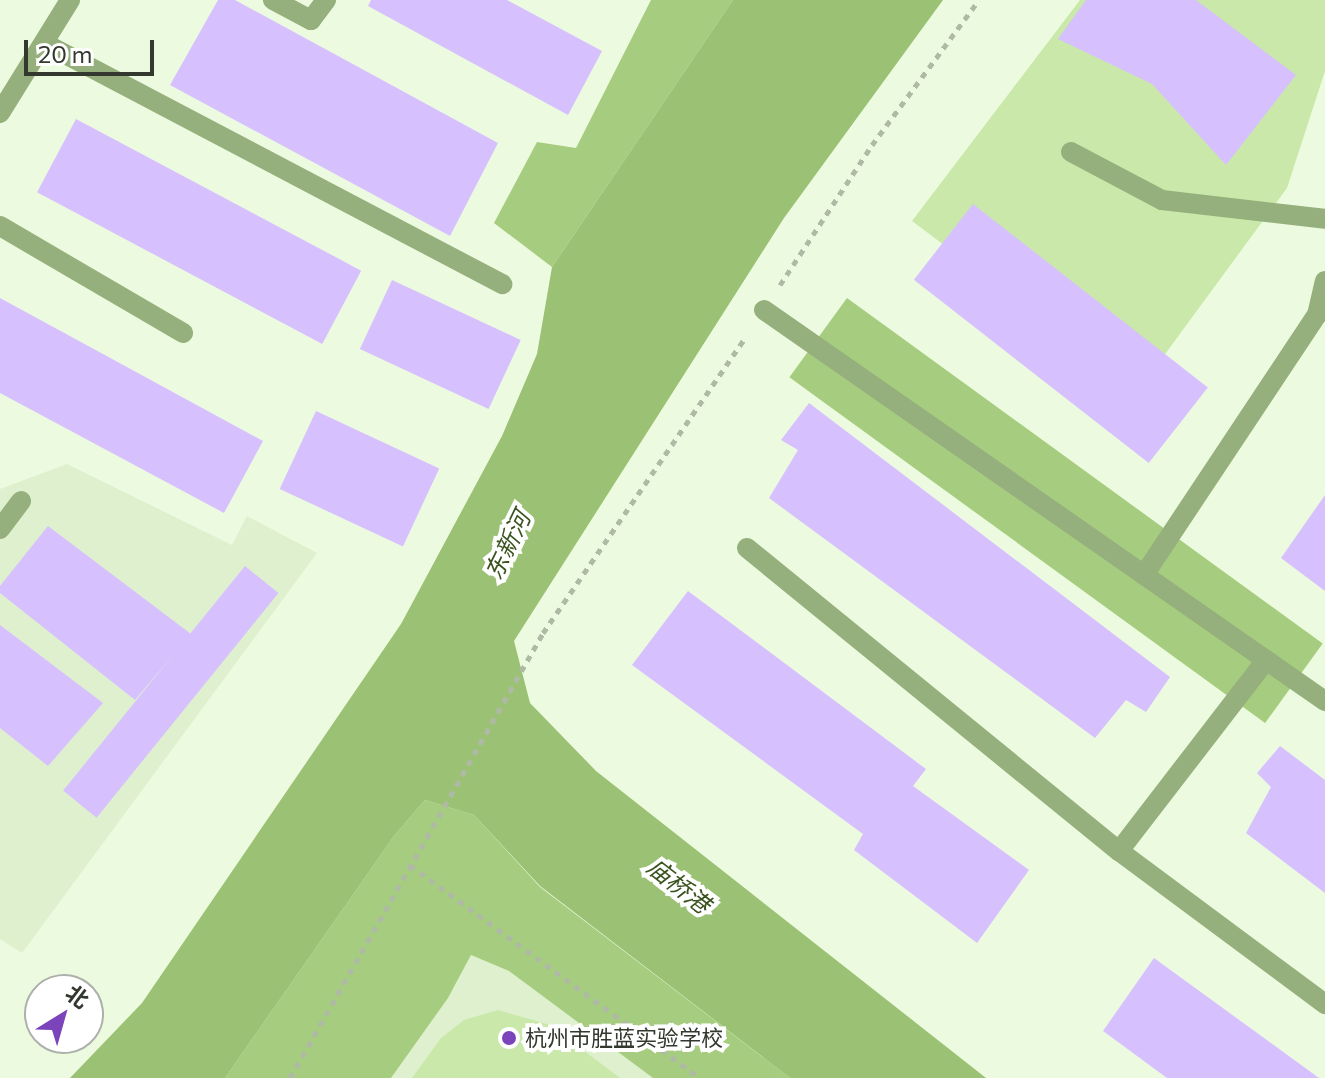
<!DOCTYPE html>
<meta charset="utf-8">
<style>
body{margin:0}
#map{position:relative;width:1325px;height:1078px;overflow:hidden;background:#ecfbdf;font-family:Commissioner,"Noto Sans SC",sans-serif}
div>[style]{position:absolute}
.built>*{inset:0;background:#def0ce}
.green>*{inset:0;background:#c9e8aa}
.forest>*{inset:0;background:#a6cc7f;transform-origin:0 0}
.water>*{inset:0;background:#9bc174}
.building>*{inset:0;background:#d7c0fe;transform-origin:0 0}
.path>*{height:5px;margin-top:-2.5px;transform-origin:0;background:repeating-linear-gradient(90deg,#aebaa4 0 6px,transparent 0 12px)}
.service>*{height:20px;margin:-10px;padding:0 10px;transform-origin:10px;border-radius:10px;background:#96b07d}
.dots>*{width:22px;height:22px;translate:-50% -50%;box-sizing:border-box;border:4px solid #fff;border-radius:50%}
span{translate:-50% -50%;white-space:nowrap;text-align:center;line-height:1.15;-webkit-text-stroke:8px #fff;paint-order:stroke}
.poi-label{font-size:22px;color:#33392e}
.left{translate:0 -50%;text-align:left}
.water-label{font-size:24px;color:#3a521d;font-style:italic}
.north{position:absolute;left:24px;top:974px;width:80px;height:80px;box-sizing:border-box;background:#fff;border:2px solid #adb0ab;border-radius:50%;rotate:37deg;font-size:22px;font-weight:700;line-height:32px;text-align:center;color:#33392e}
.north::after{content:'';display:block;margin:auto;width:28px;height:36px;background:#7b44bb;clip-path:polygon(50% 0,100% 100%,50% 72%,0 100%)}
.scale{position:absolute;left:24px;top:40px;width:130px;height:36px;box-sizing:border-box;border:4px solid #33392e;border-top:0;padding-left:10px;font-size:24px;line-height:28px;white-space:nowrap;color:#33392e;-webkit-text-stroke:6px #fff;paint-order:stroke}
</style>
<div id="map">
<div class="built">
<div style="clip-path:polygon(67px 464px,232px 545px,247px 516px,317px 553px,22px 953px,0 939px,0 489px)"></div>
<div style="clip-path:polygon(471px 955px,509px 971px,653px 1078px,391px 1078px,448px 998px)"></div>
</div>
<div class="green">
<div style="clip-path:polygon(1080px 0,1325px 0,1325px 71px,1287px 188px,1138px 391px,912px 221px)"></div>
<div style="clip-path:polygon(498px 1010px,550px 1025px,620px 1078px,412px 1078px,441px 1038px,464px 1020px)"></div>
</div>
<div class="forest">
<div style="clip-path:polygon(651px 0,733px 0,552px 267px,494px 223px,537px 142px,576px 148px)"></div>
<div style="left:847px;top:298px;width:588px;height:98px;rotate:36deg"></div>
<div style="clip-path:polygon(425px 800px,474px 815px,540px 887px,790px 1078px,653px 1078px,509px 971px,471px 955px,448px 998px,391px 1078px,225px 1078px,394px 836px)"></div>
</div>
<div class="water">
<div style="clip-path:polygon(733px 0,943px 0,784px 218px,514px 641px,530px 703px,596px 771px,986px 1078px,790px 1078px,540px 886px,474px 815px,425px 800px,394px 836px,225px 1078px,70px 1078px,142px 1003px,401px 624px,502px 436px,537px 354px,552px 267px)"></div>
</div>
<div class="building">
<div style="clip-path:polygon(218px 0,235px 0,498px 143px,450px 236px,170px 85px)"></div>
<div style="clip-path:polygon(371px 0,507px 0,602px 51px,568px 115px,368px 6px)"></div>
<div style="clip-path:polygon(1086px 0,1196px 0,1296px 75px,1226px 165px,1152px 84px,1058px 39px)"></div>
<div style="left:76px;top:119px;width:323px;height:83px;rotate:28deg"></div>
<div style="left:973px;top:204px;width:298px;height:96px;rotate:38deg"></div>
<div style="left:392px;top:280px;width:142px;height:76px;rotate:25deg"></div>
<div style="clip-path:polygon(0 298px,263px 441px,224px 513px,0 393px)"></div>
<div style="clip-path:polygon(809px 403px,1170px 677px,1146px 712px,1126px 700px,1095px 738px,769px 498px,798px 450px,781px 440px)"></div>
<div style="left:316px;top:411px;width:136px;height:86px;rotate:25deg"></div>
<div style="clip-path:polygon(1325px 495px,1325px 591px,1281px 558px)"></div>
<div style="clip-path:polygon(48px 526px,191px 634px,135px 700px,0 593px,0 586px)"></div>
<div style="left:245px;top:566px;width:43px;height:289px;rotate:39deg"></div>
<div style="clip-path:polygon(688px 591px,926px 769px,913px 786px,1029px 870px,977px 943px,854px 850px,863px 834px,632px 665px)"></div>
<div style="clip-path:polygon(0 625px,103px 703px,48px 766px,0 728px)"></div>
<div style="clip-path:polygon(1280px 746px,1325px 780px,1325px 893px,1246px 833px,1271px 787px,1257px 773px)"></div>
<div style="clip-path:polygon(1154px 958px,1319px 1078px,1167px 1078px,1103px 1031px)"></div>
</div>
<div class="path">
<div style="left:780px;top:285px;width:168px;rotate:-56.7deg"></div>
<div style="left:872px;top:145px;width:180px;rotate:-53.6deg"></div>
<div style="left:410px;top:865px;width:360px;rotate:36.3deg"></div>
<div style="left:290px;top:1078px;width:512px;rotate:-60.38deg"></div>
<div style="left:543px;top:633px;width:359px;rotate:-55.6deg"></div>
</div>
<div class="service">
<div style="left:273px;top:0;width:43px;rotate:27.8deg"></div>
<div style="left:311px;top:20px;width:25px;rotate:-53deg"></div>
<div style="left:44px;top:43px;width:518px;rotate:27.75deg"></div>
<div style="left:0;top:113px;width:133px;rotate:-58.2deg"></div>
<div style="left:1071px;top:152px;width:103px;rotate:27.8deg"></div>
<div style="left:1162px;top:200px;width:164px;rotate:6.6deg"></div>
<div style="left:0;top:226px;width:212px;rotate:30.3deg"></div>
<div style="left:764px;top:310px;width:684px;rotate:34.88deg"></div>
<div style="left:0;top:529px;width:35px;rotate:-53deg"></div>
<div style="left:747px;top:548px;width:480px;rotate:39.2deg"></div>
<div style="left:1119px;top:851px;width:257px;rotate:36.6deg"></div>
<div style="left:1144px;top:575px;width:312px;rotate:-56.4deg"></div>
<div style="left:1317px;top:315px;width:35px;rotate:-77deg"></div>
<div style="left:1119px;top:851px;width:241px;rotate:-52.4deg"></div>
</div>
<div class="dots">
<div style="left:509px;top:1038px;background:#7b44bb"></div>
</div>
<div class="poi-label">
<span class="left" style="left:525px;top:1038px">杭州市胜蓝实验学校</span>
</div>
<div class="water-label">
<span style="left:507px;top:545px;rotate:-64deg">东新河</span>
<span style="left:679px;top:885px;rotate:38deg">庙桥港</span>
</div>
<div class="north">北</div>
<div class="scale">20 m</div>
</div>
